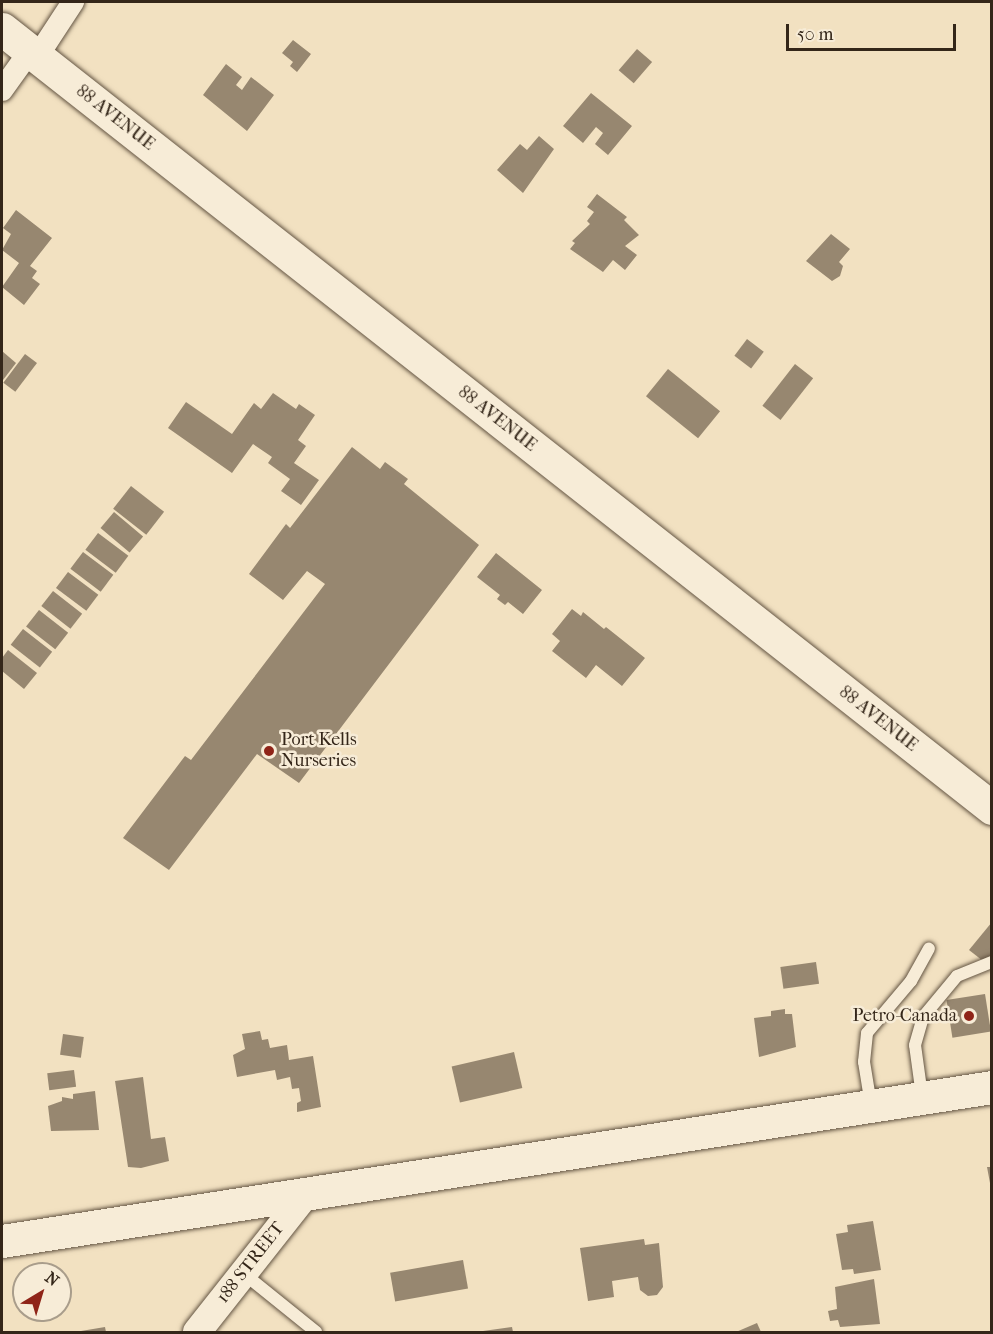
<!DOCTYPE html>
<style>
body{margin:0}
#map{position:relative;width:993px;height:1334px;overflow:hidden;background:#f2e1c1;font-family:"IM FELL French Canon",serif}
div>[style]{position:absolute}
.building>*{inset:0;background:#978770;transform-origin:0 0}
.roads{filter:drop-shadow(0 0 2px #645543) drop-shadow(0 0 2px #645543)}
.service>*{height:12px;margin:-6px;padding:0 6px;transform-origin:6px;border-radius:6px;background:#f7ecd7}
.minor>*{height:22px;margin:-11px;padding:0 11px;transform-origin:11px;border-radius:11px;background:#f7ecd7}
.tertiary>*{height:28px;margin:-14px;padding:0 14px;transform-origin:14px;border-radius:14px;background:#f7ecd7}
.secondary>*{height:33px;margin:-16.5px;padding:0 16.5px;transform-origin:16.5px;border-radius:16.5px;background:#f7ecd7}
.dots>*{width:16px;height:16px;translate:-50% -50%;box-sizing:border-box;border:3px solid #f7ecd7;border-radius:50%}
span{translate:-50% -50%;white-space:nowrap;text-align:center;line-height:1.15;-webkit-text-stroke:5px #f7ecd7;paint-order:stroke}
.street-label{font-size:18px;color:#342619}
.poi-label{font-size:18px;color:#342619}
.left{translate:0 -50%;text-align:left}
.right{translate:-100% -50%;text-align:right}
.frame{position:absolute;inset:0;border:3px solid #342619;pointer-events:none}
.north{position:absolute;left:12px;top:1262px;width:60px;height:60px;box-sizing:border-box;background:#f7ecd7;border:2px solid #a99d8b;border-radius:50%;rotate:38deg;font-size:16px;font-weight:700;line-height:24px;text-align:center;color:#342619}
.north::after{content:'';display:block;margin:auto;width:21px;height:27px;background:#8f2418;clip-path:polygon(50% 0,100% 100%,50% 72%,0 100%)}
.scale{position:absolute;left:786px;top:24px;width:170px;height:27px;box-sizing:border-box;border:3px solid #342619;border-top:0;padding-left:8px;font-size:18px;line-height:21px;white-space:nowrap;color:#342619;-webkit-text-stroke:4px #f7ecd7;paint-order:stroke}
</style>
<div id="map">
<div class="building">
<div style="clip-path:polygon(293px 40px,311px 54px,297px 72px,290px 66px,293px 62px,282px 53px)"></div>
<div style="left:637px;top:49px;width:20px;height:28px;rotate:41deg"></div>
<div style="clip-path:polygon(226px 64px,242px 77px,236px 85px,242px 90px,251px 77px,274px 95px,247px 131px,203px 95px)"></div>
<div style="clip-path:polygon(591px 93px,632px 126px,608px 155px,595px 144px,603px 133px,596px 127px,583px 143px,563px 126px)"></div>
<div style="clip-path:polygon(539px 136px,554px 149px,523px 193px,497px 170px,520px 144px,527px 150px)"></div>
<div style="clip-path:polygon(597px 194px,627px 217px,624px 220px,639px 235px,625px 246px,637px 255px,625px 270px,613px 260px,603px 272px,570px 249px,575px 243px,572px 241px,590px 224px,587px 221px,594px 212px,587px 207px)"></div>
<div style="clip-path:polygon(16px 210px,52px 238px,30px 266px,37px 271px,32px 278px,40px 284px,24px 305px,2px 287px,19px 263px,2px 250px,11px 234px,3px 228px)"></div>
<div style="clip-path:polygon(831px 234px,850px 249px,839px 262px,843px 266px,840px 276px,832px 281px,806px 261px)"></div>
<div style="left:747px;top:339px;width:21px;height:21px;rotate:37deg"></div>
<div style="clip-path:polygon(2px 351px,16px 363px,3px 380px,2px 378px)"></div>
<div style="left:25px;top:354px;width:15px;height:36px;rotate:37deg"></div>
<div style="left:795px;top:364px;width:23px;height:53px;rotate:38deg"></div>
<div style="left:668px;top:369px;width:67px;height:35px;rotate:39deg"></div>
<div style="clip-path:polygon(273px 393px,296px 409px,299px 404px,315px 415px,298px 440px,306px 446px,294px 463px,319px 480px,301px 505px,281px 491px,290px 479px,268px 463px,272px 457px,253px 444px,232px 473px,168px 428px,186px 402px,232px 434px,254px 403px,261px 409px)"></div>
<div style="clip-path:polygon(352px 447px,380px 469px,385px 462px,408px 479px,404px 484px,479px 545px,299px 783px,257px 754px,169px 870px,123px 838px,185px 756px,191px 760px,325px 584px,307px 571px,283px 600px,249px 574px,286px 524px,290px 528px)"></div>
<div style="left:131px;top:486px;width:42px;height:29px;rotate:38deg"></div>
<div style="left:114px;top:512px;width:38px;height:21px;rotate:40deg"></div>
<div style="left:98px;top:533px;width:38px;height:21px;rotate:37deg"></div>
<div style="left:83px;top:552px;width:38px;height:21px;rotate:37deg"></div>
<div style="clip-path:polygon(496px 553px,542px 590px,523px 614px,508px 602px,505px 605px,497px 599px,500px 595px,477px 577px)"></div>
<div style="left:68px;top:572px;width:38px;height:20px;rotate:37deg"></div>
<div style="left:53px;top:591px;width:37px;height:19px;rotate:38deg"></div>
<div style="clip-path:polygon(572px 609px,581px 616px,583px 612px,604px 629px,606px 627px,645px 658px,622px 686px,596px 665px,586px 678px,552px 651px,560px 641px,552px 634px)"></div>
<div style="left:39px;top:610px;width:37px;height:21px;rotate:38deg"></div>
<div style="left:23px;top:629px;width:37px;height:20px;rotate:38deg"></div>
<div style="clip-path:polygon(8px 650px,37px 673px,24px 689px,2px 671px,2px 658px)"></div>
<div style="clip-path:polygon(992px 922px,992px 968px,969px 950px)"></div>
<div style="left:816px;top:962px;width:22px;height:36px;rotate:82deg"></div>
<div style="left:985px;top:994px;width:38px;height:39px;rotate:81deg"></div>
<div style="clip-path:polygon(785px 1009px,785px 1014px,792px 1014px,796px 1047px,759px 1057px,754px 1018px,771px 1016px,771px 1011px)"></div>
<div style="clip-path:polygon(260px 1031px,262px 1040px,268px 1039px,270px 1048px,287px 1045px,289px 1060px,313px 1056px,321px 1107px,297px 1112px,297px 1103px,301px 1101px,299px 1088px,292px 1089px,290px 1077px,277px 1080px,275px 1070px,237px 1077px,233px 1055px,245px 1049px,242px 1034px)"></div>
<div style="left:63px;top:1034px;width:21px;height:21px;rotate:8deg"></div>
<div style="left:514px;top:1052px;width:37px;height:64px;rotate:77deg"></div>
<div style="left:74px;top:1070px;width:17px;height:27px;rotate:83deg"></div>
<div style="clip-path:polygon(143px 1077px,151px 1139px,165px 1137px,169px 1161px,141px 1168px,128px 1167px,115px 1081px)"></div>
<div style="clip-path:polygon(95px 1091px,99px 1130px,51px 1131px,48px 1106px,62px 1101px,62px 1097px,73px 1099px,73px 1094px)"></div>
<div style="clip-path:polygon(987px 1167px,992px 1167px,992px 1183px,990px 1183px)"></div>
<div style="clip-path:polygon(873px 1221px,881px 1270px,854px 1274px,853px 1269px,842px 1270px,836px 1234px,848px 1232px,847px 1225px)"></div>
<div style="clip-path:polygon(644px 1239px,645px 1245px,659px 1243px,663px 1287px,657px 1295px,648px 1296px,640px 1290px,638px 1277px,612px 1281px,614px 1297px,588px 1301px,580px 1248px)"></div>
<div style="left:463px;top:1260px;width:29px;height:74px;rotate:80deg"></div>
<div style="clip-path:polygon(874px 1279px,880px 1324px,840px 1327px,838px 1320px,830px 1321px,828px 1311px,837px 1309px,835px 1287px)"></div>
<div style="clip-path:polygon(757px 1323px,761px 1332px,736px 1332px)"></div>
<div style="clip-path:polygon(105px 1327px,106px 1332px,81px 1332px,81px 1331px)"></div>
<div style="clip-path:polygon(512px 1327px,513px 1332px,483px 1332px,483px 1331px)"></div>
</div>
<div class="roads">
<div class="service">
<div style="left:922px;top:1096px;width:51px;rotate:-97.8deg"></div>
<div style="left:915px;top:1045px;width:29px;rotate:-74deg"></div>
<div style="left:923px;top:1017px;width:53px;rotate:-50.3deg"></div>
<div style="left:957px;top:976px;width:38px;rotate:-22deg"></div>
<div style="left:871px;top:1105px;width:44px;rotate:-99.2deg"></div>
<div style="left:864px;top:1062px;width:29px;rotate:-84deg"></div>
<div style="left:867px;top:1033px;width:68px;rotate:-49.8deg"></div>
<div style="left:911px;top:981px;width:37px;rotate:-61deg"></div>
<div style="left:243px;top:1273px;width:94px;rotate:38.9deg"></div>
</div>
<div class="minor">
<div style="left:37px;top:57px;width:66px;rotate:-56.8deg"></div>
<div style="left:2px;top:90px;width:48px;rotate:-54.3deg"></div>
</div>
<div class="tertiary">
<div style="left:197px;top:1332px;width:176px;rotate:-51.7deg"></div>
</div>
<div class="secondary">
<div style="left:2px;top:29px;width:1260px;rotate:38.2deg"></div>
<div style="left:2px;top:1241px;width:1002px;rotate:-8.84deg"></div>
</div>
</div>
<div class="dots">
<div style="left:269px;top:751px;background:#8f2418"></div>
<div style="left:969px;top:1016px;background:#8f2418"></div>
</div>
<div class="street-label">
<span style="left:115px;top:118px;rotate:38deg">88 AVENUE</span>
<span style="left:497px;top:419px;rotate:38deg">88 AVENUE</span>
<span style="left:878px;top:719px;rotate:38deg">88 AVENUE</span>
<span style="left:251px;top:1263px;rotate:-52deg">188 STREET</span>
</div>
<div class="poi-label">
<span class="left" style="left:281px;top:751px">Port Kells<br>Nurseries</span>
<span class="right" style="left:957px;top:1016px">Petro-Canada</span>
</div>
<div class="frame"></div>
<div class="north">N</div>
<div class="scale">50 m</div>
</div>
